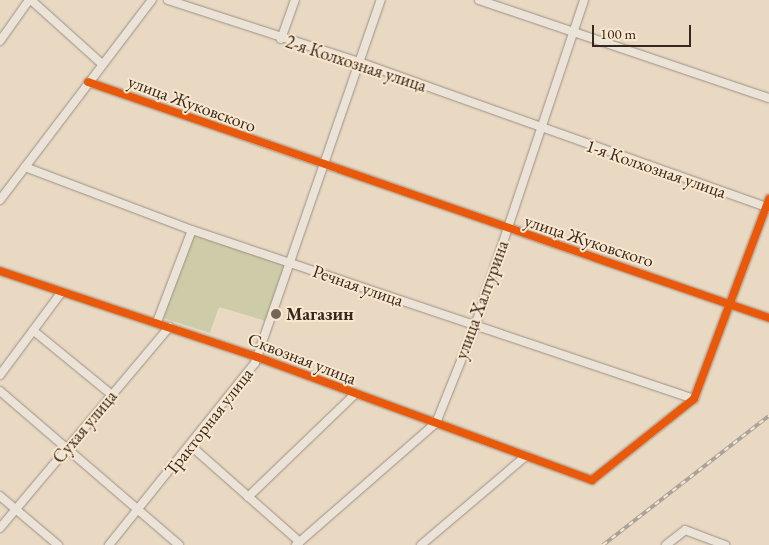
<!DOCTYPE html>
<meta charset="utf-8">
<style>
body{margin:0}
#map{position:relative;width:769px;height:545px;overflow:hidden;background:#e9d9c3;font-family:"EB Garamond",serif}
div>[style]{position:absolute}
.green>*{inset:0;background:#cecca8}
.roads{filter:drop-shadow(0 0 1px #9b9083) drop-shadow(0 0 1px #9b9083)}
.street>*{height:8px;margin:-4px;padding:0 4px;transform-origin:4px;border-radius:4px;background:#ece3d8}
.rail>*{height:4px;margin-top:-2px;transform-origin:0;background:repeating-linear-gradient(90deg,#fae8ce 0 5.5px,#aba39b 0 11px);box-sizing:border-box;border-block:1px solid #aba39b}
.cycleway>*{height:8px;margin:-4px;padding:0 4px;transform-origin:4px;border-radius:4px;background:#e8590c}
.dots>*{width:14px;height:14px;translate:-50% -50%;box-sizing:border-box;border:2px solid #fae8ce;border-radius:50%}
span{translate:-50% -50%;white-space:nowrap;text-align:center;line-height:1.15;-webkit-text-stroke:4px #fae8ce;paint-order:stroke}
.street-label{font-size:18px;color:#36261e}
.poi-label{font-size:18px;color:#36261e;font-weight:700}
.left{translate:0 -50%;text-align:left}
.scale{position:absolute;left:592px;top:25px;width:99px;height:22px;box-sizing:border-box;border:2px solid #36261e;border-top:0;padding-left:6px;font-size:15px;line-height:18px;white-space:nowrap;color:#36261e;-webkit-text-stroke:4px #fae8ce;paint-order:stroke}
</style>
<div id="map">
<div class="green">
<div style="clip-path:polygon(193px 233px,285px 264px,266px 321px,219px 307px,210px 333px,163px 318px)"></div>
</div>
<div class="roads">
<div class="street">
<div style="left:31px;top:0;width:96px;rotate:42deg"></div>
<div style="left:168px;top:0;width:201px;rotate:18deg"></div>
<div style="left:359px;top:62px;width:435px;rotate:19.6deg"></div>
<div style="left:479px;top:0;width:306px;rotate:18.7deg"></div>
<div style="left:281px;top:39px;width:41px;rotate:-70.3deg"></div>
<div style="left:0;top:41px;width:50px;rotate:-54.7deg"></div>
<div style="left:88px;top:82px;width:721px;rotate:19.11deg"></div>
<div style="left:25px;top:167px;width:178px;rotate:20.7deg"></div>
<div style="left:192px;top:230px;width:530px;rotate:18.61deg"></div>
<div style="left:0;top:200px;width:251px;rotate:-52.8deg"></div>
<div style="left:0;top:271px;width:271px;rotate:18.5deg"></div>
<div style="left:257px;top:357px;width:357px;rotate:20.2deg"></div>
<div style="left:592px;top:480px;width:130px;rotate:-38.5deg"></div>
<div style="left:694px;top:399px;width:214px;rotate:-69.4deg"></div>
<div style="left:157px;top:322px;width:98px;rotate:-69.2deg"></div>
<div style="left:35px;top:332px;width:99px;rotate:39.3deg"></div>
<div style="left:0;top:375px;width:102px;rotate:-53.4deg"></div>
<div style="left:0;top:391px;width:236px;rotate:40.7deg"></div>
<div style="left:191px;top:446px;width:145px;rotate:41.4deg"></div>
<div style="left:0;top:496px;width:76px;rotate:40.2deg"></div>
<div style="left:248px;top:497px;width:147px;rotate:-43.9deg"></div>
<div style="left:0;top:528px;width:263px;rotate:-49.9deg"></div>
<div style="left:109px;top:545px;width:233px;rotate:-51.3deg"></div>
<div style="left:255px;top:363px;width:384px;rotate:-70.9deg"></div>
<div style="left:296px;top:545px;width:186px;rotate:-41.1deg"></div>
<div style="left:436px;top:423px;width:105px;rotate:-68.1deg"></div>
<div style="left:475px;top:326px;width:344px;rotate:-71.5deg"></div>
<div style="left:421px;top:545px;width:138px;rotate:-40.3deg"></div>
<div style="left:666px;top:545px;width:24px;rotate:-38deg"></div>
<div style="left:685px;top:530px;width:43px;rotate:20.6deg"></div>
</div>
</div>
<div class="rail">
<div style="left:603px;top:545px;width:210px;rotate:-37.9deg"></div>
</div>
<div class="cycleway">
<div style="left:88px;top:82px;width:721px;rotate:19.11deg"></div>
<div style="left:0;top:271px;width:271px;rotate:18.5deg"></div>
<div style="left:257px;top:357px;width:357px;rotate:20.2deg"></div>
<div style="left:592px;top:480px;width:130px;rotate:-38.5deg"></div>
<div style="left:694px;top:399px;width:214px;rotate:-69.4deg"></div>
</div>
<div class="dots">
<div style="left:276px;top:314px;background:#756558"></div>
</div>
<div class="street-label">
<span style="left:356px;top:64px;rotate:18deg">2-я Колхозная улица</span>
<span style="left:192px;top:104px;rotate:20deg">улица Жуковского</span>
<span style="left:656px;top:169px;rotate:19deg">1-я Колхозная улица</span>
<span style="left:589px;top:241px;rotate:18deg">улица Жуковского</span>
<span style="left:358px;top:286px;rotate:19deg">Речная улица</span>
<span style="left:482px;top:300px;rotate:-70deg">улица Халтурина</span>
<span style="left:302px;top:359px;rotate:21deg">Сквозная улица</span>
<span style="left:209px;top:422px;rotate:-52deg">Тракторная улица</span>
<span style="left:85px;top:427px;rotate:-50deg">Сухая улица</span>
</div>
<div class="poi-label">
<span class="left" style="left:286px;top:314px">Магазин</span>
</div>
<div class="scale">100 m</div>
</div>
